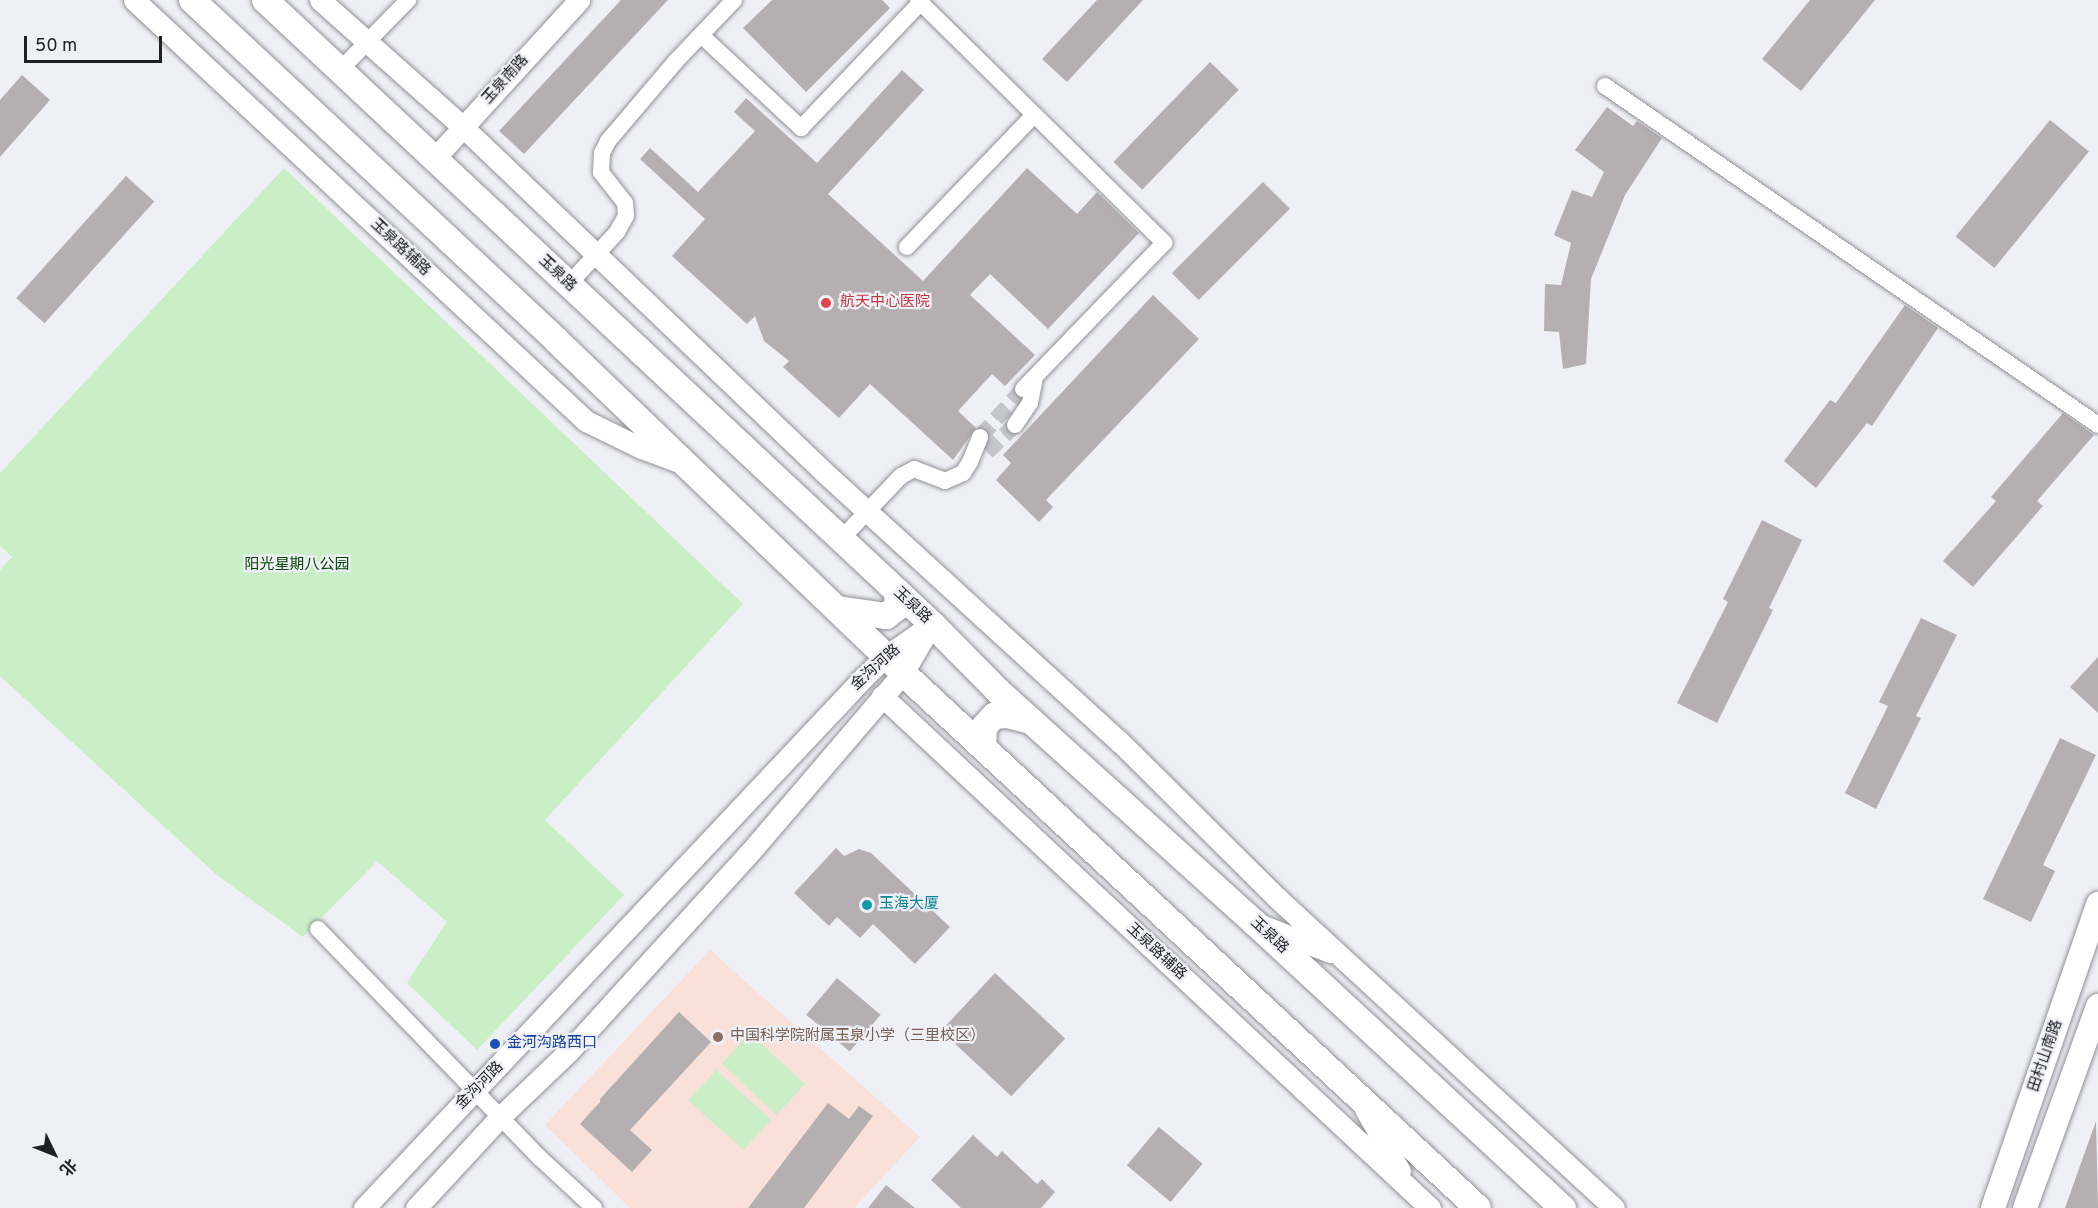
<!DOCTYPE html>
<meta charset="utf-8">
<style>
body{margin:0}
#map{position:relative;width:2098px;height:1208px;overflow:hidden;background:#eff0f5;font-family:Overpass,"Noto Sans SC",sans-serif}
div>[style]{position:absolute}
.education>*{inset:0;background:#f9e0d8}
.green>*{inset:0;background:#caefc6;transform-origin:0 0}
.building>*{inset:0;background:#b5afb1;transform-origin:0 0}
.minor-tunnel>*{height:16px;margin-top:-8px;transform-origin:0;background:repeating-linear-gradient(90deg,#c5c6cb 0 16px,transparent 0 24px)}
.roads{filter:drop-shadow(0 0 2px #909196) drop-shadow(0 0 2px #909196)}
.minor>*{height:16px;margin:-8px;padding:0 8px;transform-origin:8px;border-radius:8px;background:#fff}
.tertiary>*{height:21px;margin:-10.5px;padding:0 10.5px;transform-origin:10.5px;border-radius:10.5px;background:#fff}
.secondary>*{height:24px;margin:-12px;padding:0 12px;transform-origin:12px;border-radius:12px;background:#fff}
.primary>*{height:26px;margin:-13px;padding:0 13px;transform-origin:13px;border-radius:13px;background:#fff}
.dots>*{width:16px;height:16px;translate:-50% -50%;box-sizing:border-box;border:3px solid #eff0f5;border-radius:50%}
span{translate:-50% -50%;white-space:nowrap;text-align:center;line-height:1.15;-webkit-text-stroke:4.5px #eff0f5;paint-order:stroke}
.street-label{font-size:15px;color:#1f2022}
.health-label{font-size:15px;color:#be3a42}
.left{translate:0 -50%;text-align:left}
.park-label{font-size:15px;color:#084506}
.culture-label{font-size:15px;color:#0d838f}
.education-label{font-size:15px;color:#785e54}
.transit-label{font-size:15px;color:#164399}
.north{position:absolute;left:24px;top:1124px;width:60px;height:60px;-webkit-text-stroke:4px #eff0f5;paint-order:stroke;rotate:133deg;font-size:16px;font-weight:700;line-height:24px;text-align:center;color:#1f2022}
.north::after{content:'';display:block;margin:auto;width:21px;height:27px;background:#1f2022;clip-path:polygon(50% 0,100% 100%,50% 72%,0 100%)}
.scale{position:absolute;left:24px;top:36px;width:138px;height:27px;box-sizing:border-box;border:3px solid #1f2022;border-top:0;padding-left:8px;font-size:18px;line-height:21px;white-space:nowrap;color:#1f2022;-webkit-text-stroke:4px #eff0f5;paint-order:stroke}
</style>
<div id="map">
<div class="education">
<div style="clip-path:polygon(710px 950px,920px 1137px,854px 1208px,630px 1208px,545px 1125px)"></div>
</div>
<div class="green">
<div style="clip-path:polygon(284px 168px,743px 604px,545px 820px,624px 895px,477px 1050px,407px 983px,447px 922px,377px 861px,303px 937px,218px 876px,0 676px,0 570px,12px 557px,0 546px,0 473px)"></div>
<div style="left:750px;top:1033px;width:75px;height:42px;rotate:43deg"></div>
<div style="left:716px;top:1070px;width:74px;height:41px;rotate:42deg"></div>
</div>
<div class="building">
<div style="clip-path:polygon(621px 0,668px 0,524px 154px,499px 131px)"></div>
<div style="clip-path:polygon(772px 0,882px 0,890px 8px,806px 92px,743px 28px)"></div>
<div style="clip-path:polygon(1097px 0,1143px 0,1067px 82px,1042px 59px)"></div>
<div style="clip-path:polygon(1810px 0,1875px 0,1801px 91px,1762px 59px)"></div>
<div style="left:1210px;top:62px;width:40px;height:139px;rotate:44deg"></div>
<div style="clip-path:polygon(902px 70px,924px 90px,828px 194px,923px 281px,1027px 168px,1077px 214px,1097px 192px,1139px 233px,1048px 329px,990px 274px,970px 295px,1035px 355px,1005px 386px,992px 374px,958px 411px,976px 428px,953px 460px,870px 384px,839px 418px,783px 367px,789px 361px,764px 341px,755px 316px,747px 324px,672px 256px,705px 219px,640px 159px,650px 148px,698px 192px,755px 131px,734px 112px,746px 98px,817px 163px)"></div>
<div style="clip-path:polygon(22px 75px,50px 100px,0 157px,0 100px)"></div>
<div style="clip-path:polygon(1607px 107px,1633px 126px,1637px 121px,1662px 138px,1625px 195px,1591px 279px,1586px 364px,1563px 369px,1559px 332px,1544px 331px,1545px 284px,1561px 285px,1571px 243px,1554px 235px,1572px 190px,1592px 197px,1604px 172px,1575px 150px)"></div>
<div style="left:2050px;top:120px;width:50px;height:150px;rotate:39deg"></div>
<div style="left:126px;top:176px;width:38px;height:164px;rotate:42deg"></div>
<div style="left:1263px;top:182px;width:38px;height:129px;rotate:45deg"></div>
<div style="clip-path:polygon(1153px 295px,1199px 339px,1046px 500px,1053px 507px,1039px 522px,996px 480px,1011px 463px,1003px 455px)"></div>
<div style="clip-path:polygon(1905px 305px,1938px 328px,1872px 426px,1867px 423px,1816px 488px,1784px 461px,1830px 400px,1836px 403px)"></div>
<div style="clip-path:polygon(2063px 413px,2094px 435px,2037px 501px,2043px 506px,1973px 587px,1943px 561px,1996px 501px,1991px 497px)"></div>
<div style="clip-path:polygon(1762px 520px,1802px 540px,1769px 608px,1773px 610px,1717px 723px,1677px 703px,1728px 602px,1723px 599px)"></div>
<div style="clip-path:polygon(1921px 618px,1957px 635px,1916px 716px,1921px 718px,1876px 809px,1845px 793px,1888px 706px,1879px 702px)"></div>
<div style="clip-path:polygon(2098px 657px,2098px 713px,2070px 687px)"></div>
<div style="clip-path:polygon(2060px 738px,2096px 755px,2043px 865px,2055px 871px,2031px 922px,1983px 899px)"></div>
<div style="clip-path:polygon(836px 848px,844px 856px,859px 849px,871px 853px,950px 927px,915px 964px,873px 924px,860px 938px,837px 917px,829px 926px,794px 893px)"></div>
<div style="left:995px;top:973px;width:96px;height:79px;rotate:43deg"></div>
<div style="left:837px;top:978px;width:57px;height:48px;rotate:40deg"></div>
<div style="clip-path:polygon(679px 1012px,711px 1042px,630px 1130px,652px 1150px,632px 1172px,580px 1124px,600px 1102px,600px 1099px)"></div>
<div style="clip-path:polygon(828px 1103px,849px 1119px,859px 1106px,873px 1116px,804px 1208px,748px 1208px)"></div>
<div style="clip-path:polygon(2096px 1121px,2098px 1208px,2065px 1208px)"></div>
<div style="left:1159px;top:1127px;width:57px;height:50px;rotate:40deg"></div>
<div style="clip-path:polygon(973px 1135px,997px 1157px,1002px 1151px,1037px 1184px,1042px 1179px,1055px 1192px,1041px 1208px,961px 1208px,931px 1180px)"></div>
<div style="clip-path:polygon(886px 1185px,915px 1208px,868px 1208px)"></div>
</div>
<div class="minor-tunnel">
<div style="left:980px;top:437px;width:64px;rotate:-48.1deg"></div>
<div style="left:987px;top:452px;width:39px;rotate:-44deg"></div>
</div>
<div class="roads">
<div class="minor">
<div style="left:918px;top:0;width:346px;rotate:44.6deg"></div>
<div style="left:1164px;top:243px;width:203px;rotate:134deg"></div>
<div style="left:701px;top:35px;width:137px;rotate:42.9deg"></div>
<div style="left:801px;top:128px;width:173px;rotate:-46.4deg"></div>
<div style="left:340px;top:70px;width:98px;rotate:-45.8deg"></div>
<div style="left:1605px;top:86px;width:598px;rotate:34.51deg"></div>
<div style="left:907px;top:247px;width:183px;rotate:-46.1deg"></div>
<div style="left:568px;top:285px;width:72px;rotate:-47.2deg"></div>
<div style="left:617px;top:232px;width:18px;rotate:-61deg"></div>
<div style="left:626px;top:216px;width:13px;rotate:-94deg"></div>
<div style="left:625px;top:203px;width:39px;rotate:-128deg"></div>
<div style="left:601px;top:172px;width:19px;rotate:-87deg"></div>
<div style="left:602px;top:153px;width:13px;rotate:-63deg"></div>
<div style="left:608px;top:141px;width:105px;rotate:-49.6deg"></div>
<div style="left:676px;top:61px;width:84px;rotate:-46.4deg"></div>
<div style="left:1015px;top:425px;width:27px;rotate:-56deg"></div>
<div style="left:1030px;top:403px;width:26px;rotate:-79deg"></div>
<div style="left:841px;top:539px;width:87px;rotate:-46.4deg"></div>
<div style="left:901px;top:476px;width:15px;rotate:-28deg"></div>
<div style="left:914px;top:469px;width:33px;rotate:21deg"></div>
<div style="left:945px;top:481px;width:20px;rotate:-24deg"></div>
<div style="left:963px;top:473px;width:13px;rotate:-58deg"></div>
<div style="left:970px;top:462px;width:27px;rotate:-68deg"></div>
<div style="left:318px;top:929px;width:318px;rotate:45.9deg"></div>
<div style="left:539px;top:1157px;width:75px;rotate:42.8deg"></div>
</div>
<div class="tertiary">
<div style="left:134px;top:0;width:618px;rotate:42.97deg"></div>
<div style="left:586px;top:421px;width:61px;rotate:26.1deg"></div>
<div style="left:641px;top:448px;width:44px;rotate:20.1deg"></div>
<div style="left:320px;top:0;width:191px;rotate:41.6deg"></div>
<div style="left:463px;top:127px;width:499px;rotate:43.7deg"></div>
<div style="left:824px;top:472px;width:401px;rotate:42.4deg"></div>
<div style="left:1120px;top:742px;width:220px;rotate:44.8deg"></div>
<div style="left:1276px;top:897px;width:459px;rotate:42.6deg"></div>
<div style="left:433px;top:160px;width:217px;rotate:-47.6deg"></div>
<div style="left:882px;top:696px;width:750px;rotate:43.05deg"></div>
<div style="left:1261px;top:925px;width:74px;rotate:21.4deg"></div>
<div style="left:1365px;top:1109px;width:71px;rotate:60.6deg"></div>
<div style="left:364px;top:1208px;width:729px;rotate:-46.72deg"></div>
<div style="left:864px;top:677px;width:30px;rotate:-44deg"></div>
<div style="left:886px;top:656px;width:56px;rotate:-34.8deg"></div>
<div style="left:416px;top:1208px;width:124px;rotate:-47.3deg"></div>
<div style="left:500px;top:1117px;width:95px;rotate:-43.7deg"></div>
<div style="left:569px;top:1051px;width:270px;rotate:-47.7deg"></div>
<div style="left:751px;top:851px;width:234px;rotate:-49.5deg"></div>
<div style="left:903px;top:673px;width:50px;rotate:-59.8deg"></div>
</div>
<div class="secondary">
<div style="left:1993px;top:1208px;width:322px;rotate:-70.9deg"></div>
<div style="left:2025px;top:1208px;width:215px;rotate:-70.1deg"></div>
</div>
<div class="primary">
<div style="left:192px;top:0;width:498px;rotate:43deg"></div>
<div style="left:556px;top:340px;width:481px;rotate:43.8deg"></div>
<div style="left:903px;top:673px;width:785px;rotate:42.94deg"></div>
<div style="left:265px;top:0;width:913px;rotate:43.09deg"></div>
<div style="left:932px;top:624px;width:94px;rotate:45.4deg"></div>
<div style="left:998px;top:691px;width:346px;rotate:42.1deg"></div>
<div style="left:1255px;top:923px;width:420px;rotate:42.8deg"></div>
<div style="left:838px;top:609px;width:49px;rotate:8.3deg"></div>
<div style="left:886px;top:616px;width:15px;rotate:-37deg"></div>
<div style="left:898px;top:607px;width:16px;rotate:-94deg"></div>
<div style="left:983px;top:747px;width:20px;rotate:-87deg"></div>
<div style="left:984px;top:727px;width:15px;rotate:-48deg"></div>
<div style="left:994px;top:716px;width:13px;rotate:-4deg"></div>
<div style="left:1007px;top:715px;width:25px;rotate:14deg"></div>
</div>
</div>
<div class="dots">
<div style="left:826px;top:303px;background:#e0444e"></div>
<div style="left:867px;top:905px;background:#0f9aa8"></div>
<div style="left:718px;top:1037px;background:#8d6e63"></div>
<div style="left:495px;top:1044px;background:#1a4fb4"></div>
</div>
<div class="street-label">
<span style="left:506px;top:80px;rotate:-48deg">玉泉南路</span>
<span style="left:400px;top:248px;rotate:43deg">玉泉路辅路</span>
<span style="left:557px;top:274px;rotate:43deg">玉泉路</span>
<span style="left:912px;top:606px;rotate:43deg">玉泉路</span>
<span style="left:876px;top:668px;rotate:-42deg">金沟河路</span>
<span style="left:1269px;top:936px;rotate:43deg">玉泉路</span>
<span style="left:1156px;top:952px;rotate:43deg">玉泉路辅路</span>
<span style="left:2046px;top:1056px;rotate:-71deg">田村山南路</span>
<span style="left:480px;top:1086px;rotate:-45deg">金沟河路</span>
</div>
<div class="health-label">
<span class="left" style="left:840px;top:303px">航天中心医院</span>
</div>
<div class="park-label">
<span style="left:297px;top:566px">阳光星期八公园</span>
</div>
<div class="culture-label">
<span class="left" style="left:879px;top:905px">玉海大厦</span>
</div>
<div class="education-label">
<span class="left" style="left:730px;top:1037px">中国科学院附属玉泉小学（三里校区）</span>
</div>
<div class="transit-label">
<span class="left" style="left:507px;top:1044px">金河沟路西口</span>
</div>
<div class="north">北</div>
<div class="scale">50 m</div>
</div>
